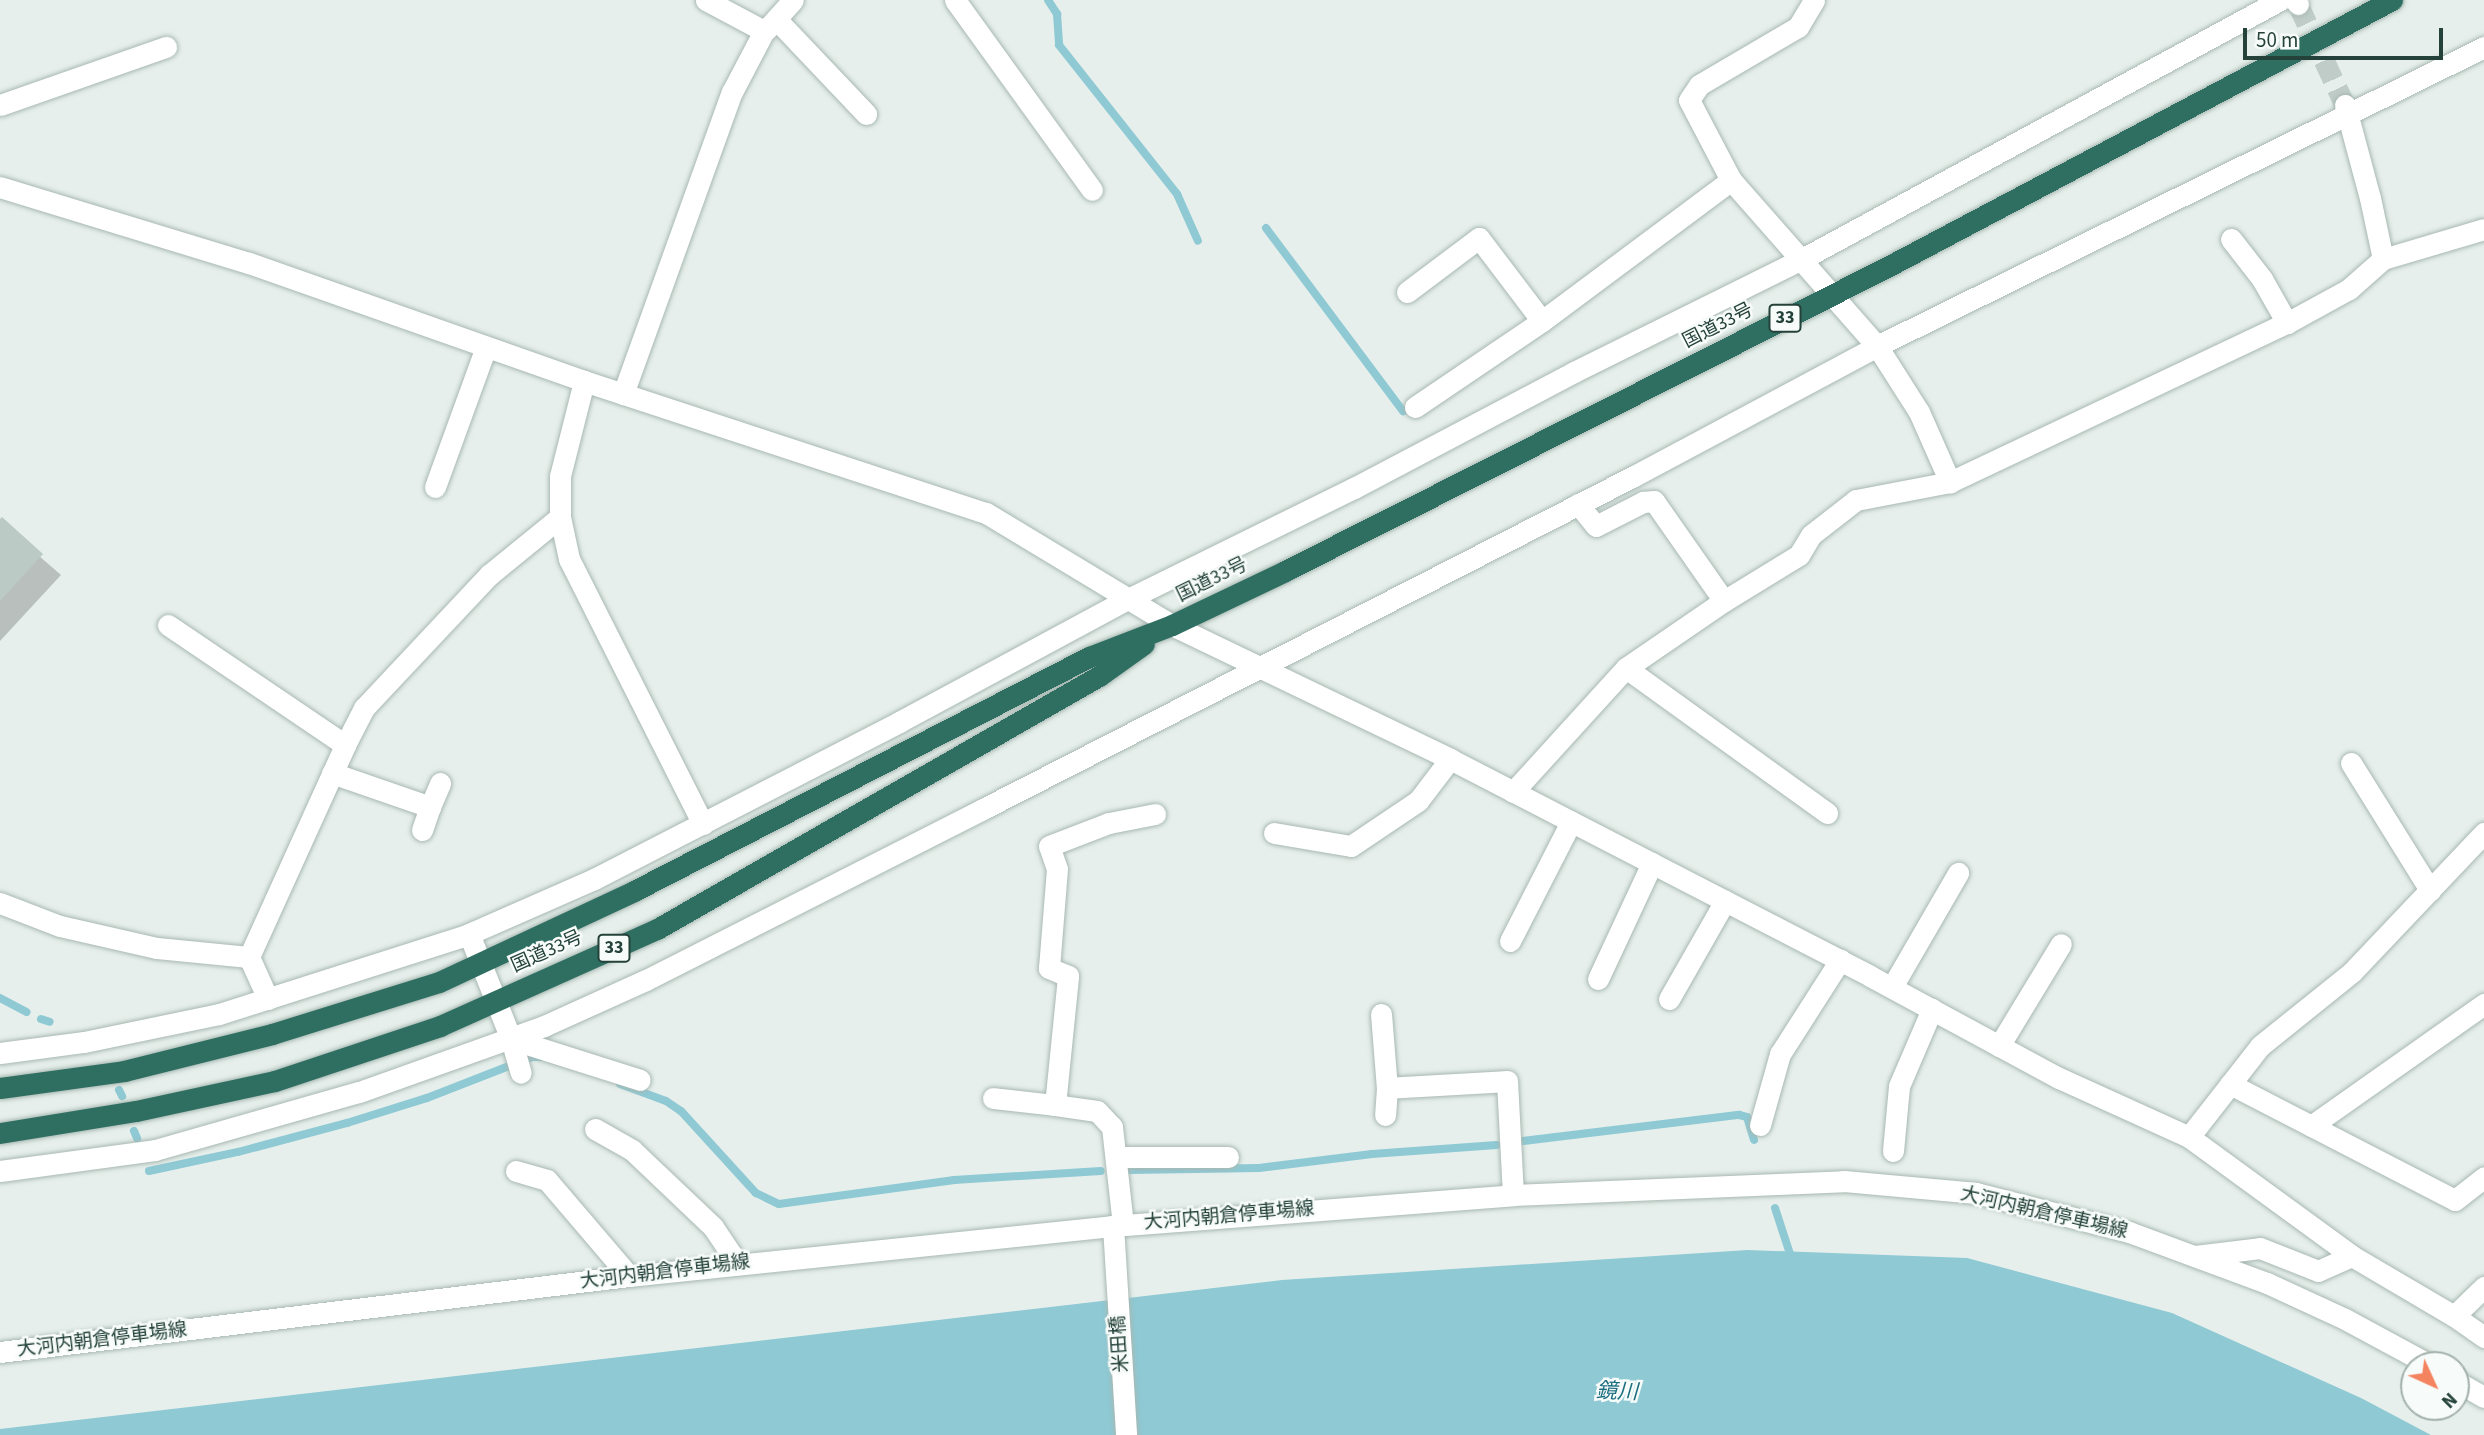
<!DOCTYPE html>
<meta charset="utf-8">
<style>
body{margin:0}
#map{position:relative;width:2484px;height:1435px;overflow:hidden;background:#e6efeb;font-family:"Source Sans 3","Noto Sans JP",sans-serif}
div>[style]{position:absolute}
.water>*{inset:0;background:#8ec9d4}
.shadow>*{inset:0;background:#0003}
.stream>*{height:8px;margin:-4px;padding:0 4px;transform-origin:4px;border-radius:4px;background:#8ec9d4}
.building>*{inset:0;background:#bbcac4}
.street-tunnel>*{height:21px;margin-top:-10.5px;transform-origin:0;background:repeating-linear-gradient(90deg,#bfccc8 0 21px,transparent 0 31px)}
.roads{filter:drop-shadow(0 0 2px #a8b8b2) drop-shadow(0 0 2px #a8b8b2)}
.street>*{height:21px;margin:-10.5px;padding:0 10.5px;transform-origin:10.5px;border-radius:10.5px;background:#fff}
.secondary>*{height:21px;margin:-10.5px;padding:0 10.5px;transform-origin:10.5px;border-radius:10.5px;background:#fff}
.highway>*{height:21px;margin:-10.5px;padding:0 10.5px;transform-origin:10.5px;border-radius:10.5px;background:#2f6f62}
span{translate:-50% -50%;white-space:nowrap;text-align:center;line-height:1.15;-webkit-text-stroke:5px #f7fbf9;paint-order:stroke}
.shield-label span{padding:2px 5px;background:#f7fbf9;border:2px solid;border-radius:5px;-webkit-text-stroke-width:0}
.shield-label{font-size:18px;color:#24423a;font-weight:700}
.street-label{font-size:19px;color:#24423a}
.water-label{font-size:21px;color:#1c6f80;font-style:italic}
.north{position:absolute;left:2400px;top:1351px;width:70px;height:70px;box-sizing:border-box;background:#f7fbf9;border:2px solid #a3b1ad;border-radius:50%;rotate:135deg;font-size:19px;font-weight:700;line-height:28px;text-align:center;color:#24423a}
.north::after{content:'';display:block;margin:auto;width:24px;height:32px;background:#f4845f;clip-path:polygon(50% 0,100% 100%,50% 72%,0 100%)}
.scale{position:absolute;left:2243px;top:28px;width:200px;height:32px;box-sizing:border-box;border:4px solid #24423a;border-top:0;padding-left:9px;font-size:21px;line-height:24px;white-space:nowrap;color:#24423a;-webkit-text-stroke:5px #f7fbf9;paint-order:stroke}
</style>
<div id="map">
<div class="water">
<div style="clip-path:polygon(1748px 1250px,1967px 1258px,2172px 1313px,2361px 1398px,2431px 1435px,0 1435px,0 1429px,1282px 1280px)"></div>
</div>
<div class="shadow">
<div style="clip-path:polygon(0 522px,61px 575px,0 641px)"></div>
</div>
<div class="stream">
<div style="left:1048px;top:0;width:17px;rotate:57deg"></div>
<div style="left:1057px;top:14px;width:31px;rotate:86deg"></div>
<div style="left:1059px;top:45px;width:190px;rotate:51.6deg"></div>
<div style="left:1177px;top:194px;width:51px;rotate:65.9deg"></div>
<div style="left:1266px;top:228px;width:229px;rotate:53.2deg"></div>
<div style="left:0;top:998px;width:30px;rotate:28deg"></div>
<div style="left:41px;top:1019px;width:9px;rotate:18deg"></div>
<div style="left:620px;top:1084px;width:49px;rotate:20.3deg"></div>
<div style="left:666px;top:1101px;width:18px;rotate:34deg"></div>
<div style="left:681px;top:1111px;width:111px;rotate:47.6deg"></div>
<div style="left:756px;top:1193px;width:25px;rotate:26deg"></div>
<div style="left:779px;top:1204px;width:177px;rotate:-7.8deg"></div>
<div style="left:954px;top:1180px;width:147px;rotate:-3.5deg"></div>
<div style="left:119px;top:1090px;width:7px;rotate:63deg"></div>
<div style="left:134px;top:1131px;width:8px;rotate:67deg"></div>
<div style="left:1523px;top:1141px;width:218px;rotate:-6.9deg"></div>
<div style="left:1739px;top:1115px;width:8px;rotate:14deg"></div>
<div style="left:1747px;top:1117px;width:24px;rotate:73deg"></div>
<div style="left:1129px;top:1170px;width:130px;rotate:-0.9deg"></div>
<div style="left:1259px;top:1168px;width:114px;rotate:-7.1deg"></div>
<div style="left:1372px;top:1154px;width:125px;rotate:-4.1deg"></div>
<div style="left:149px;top:1171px;width:91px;rotate:-12.1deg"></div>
<div style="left:238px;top:1152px;width:113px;rotate:-14.9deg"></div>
<div style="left:347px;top:1123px;width:84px;rotate:-17.4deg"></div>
<div style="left:427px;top:1098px;width:113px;rotate:-21.3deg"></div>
<div style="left:532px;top:1057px;width:9px"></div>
<div style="left:1775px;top:1208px;width:55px;rotate:71.9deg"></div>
</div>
<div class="building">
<div style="clip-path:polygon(2px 517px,43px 554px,0 601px,0 519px)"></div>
</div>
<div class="street-tunnel">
<div style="left:2298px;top:4px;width:111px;rotate:65deg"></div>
</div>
<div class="roads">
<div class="street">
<div style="left:955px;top:0;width:234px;rotate:54.2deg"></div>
<div style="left:2295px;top:0;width:5px;rotate:53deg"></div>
<div style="left:776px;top:19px;width:131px;rotate:46.5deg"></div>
<div style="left:766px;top:30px;width:40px;rotate:-48deg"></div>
<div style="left:0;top:105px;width:176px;rotate:-19.3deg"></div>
<div style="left:2345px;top:105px;width:96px;rotate:75deg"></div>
<div style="left:2370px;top:198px;width:62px;rotate:78deg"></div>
<div style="left:1731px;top:180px;width:90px;rotate:-117.7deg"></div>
<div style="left:1689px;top:100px;width:18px;rotate:-56deg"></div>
<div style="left:1699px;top:85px;width:115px;rotate:-30.4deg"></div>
<div style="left:1798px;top:27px;width:31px;rotate:-59deg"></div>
<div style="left:0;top:187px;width:260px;rotate:17deg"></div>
<div style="left:249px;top:263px;width:355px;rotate:19.4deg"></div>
<div style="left:584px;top:381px;width:423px;rotate:18.2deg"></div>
<div style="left:986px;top:513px;width:217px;rotate:31.1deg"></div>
<div style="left:1172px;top:625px;width:309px;rotate:25.7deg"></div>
<div style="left:1450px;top:759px;width:473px;rotate:27.3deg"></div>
<div style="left:1870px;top:976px;width:215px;rotate:28.4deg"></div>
<div style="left:2059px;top:1078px;width:143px;rotate:24.4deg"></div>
<div style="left:2189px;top:1137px;width:202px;rotate:36.1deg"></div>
<div style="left:2352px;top:1256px;width:118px;rotate:30.5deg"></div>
<div style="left:2454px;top:1316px;width:37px;rotate:35deg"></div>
<div style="left:2231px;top:239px;width:51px;rotate:52.2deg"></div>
<div style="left:2262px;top:279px;width:51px;rotate:60.4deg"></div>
<div style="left:1407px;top:292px;width:90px;rotate:-36.9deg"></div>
<div style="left:1479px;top:238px;width:104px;rotate:52.8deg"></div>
<div style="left:623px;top:394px;width:321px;rotate:-70.2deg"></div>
<div style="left:732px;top:92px;width:69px;rotate:-62.3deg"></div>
<div style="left:764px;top:31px;width:66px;rotate:-151.9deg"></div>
<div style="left:1415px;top:407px;width:153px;rotate:-34.1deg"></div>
<div style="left:1542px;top:321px;width:236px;rotate:-36.7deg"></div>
<div style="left:1731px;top:180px;width:221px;rotate:48.7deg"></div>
<div style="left:1877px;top:346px;width:78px;rotate:57.5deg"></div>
<div style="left:1919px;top:412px;width:77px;rotate:66.1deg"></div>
<div style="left:435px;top:487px;width:149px;rotate:-70deg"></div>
<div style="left:1578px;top:504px;width:28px;rotate:51deg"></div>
<div style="left:1596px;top:526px;width:53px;rotate:-27.1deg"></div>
<div style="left:1643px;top:502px;width:11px;rotate:-5deg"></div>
<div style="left:1654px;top:501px;width:122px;rotate:55deg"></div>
<div style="left:560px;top:517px;width:43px;rotate:77.9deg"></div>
<div style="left:569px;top:559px;width:297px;rotate:63.2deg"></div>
<div style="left:168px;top:625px;width:214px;rotate:34.1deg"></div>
<div style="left:1626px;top:668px;width:248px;rotate:35.8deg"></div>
<div style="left:2351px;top:763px;width:150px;rotate:58.1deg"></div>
<div style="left:332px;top:773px;width:104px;rotate:19.1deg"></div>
<div style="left:430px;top:807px;width:26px;rotate:-67deg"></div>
<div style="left:1513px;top:792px;width:168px;rotate:-47.7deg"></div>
<div style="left:1626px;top:668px;width:119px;rotate:-34.4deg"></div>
<div style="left:1724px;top:601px;width:88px;rotate:-31.5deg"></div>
<div style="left:1799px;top:555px;width:23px;rotate:-59deg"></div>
<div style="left:1811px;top:535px;width:57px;rotate:-37.9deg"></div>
<div style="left:1856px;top:500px;width:96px;rotate:-10.8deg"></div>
<div style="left:1950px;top:482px;width:373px;rotate:-25.3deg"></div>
<div style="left:2287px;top:323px;width:71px;rotate:-28.7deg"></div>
<div style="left:2349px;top:289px;width:45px;rotate:-41.4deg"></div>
<div style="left:2383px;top:259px;width:105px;rotate:-16.5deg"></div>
<div style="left:422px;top:830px;width:24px;rotate:-71deg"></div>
<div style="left:1274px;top:833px;width:78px;rotate:9.6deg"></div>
<div style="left:1351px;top:846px;width:81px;rotate:-33.9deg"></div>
<div style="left:1418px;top:801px;width:53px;rotate:-52.7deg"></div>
<div style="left:0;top:903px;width:64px;rotate:21deg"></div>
<div style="left:60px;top:926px;width:99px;rotate:12.8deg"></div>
<div style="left:157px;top:948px;width:92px;rotate:5.6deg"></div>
<div style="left:469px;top:934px;width:113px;rotate:68.2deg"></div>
<div style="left:511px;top:1039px;width:35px;rotate:74deg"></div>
<div style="left:1510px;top:941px;width:134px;rotate:-62.9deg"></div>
<div style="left:1598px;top:979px;width:128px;rotate:-65deg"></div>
<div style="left:1892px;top:987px;width:132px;rotate:-59.9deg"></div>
<div style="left:268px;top:999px;width:46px;rotate:-114.3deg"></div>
<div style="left:249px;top:957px;width:233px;rotate:-65.6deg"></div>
<div style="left:345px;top:745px;width:42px;rotate:-62.8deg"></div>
<div style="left:364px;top:708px;width:183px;rotate:-46.8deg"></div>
<div style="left:489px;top:575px;width:92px;rotate:-39.2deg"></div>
<div style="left:560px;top:517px;width:41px;rotate:-90deg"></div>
<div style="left:560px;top:476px;width:98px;rotate:-75.8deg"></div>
<div style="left:1669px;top:999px;width:113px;rotate:-60.3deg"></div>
<div style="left:1381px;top:1014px;width:74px;rotate:85.4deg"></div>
<div style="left:1387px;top:1088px;width:27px;rotate:94deg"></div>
<div style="left:511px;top:1039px;width:135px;rotate:17.6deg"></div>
<div style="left:1999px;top:1046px;width:119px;rotate:-58.7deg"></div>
<div style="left:0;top:1053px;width:85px;rotate:-7.5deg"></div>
<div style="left:84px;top:1042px;width:138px;rotate:-11.7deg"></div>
<div style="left:219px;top:1014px;width:262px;rotate:-17.7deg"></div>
<div style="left:469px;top:934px;width:137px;rotate:-23.7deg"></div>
<div style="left:594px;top:879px;width:343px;rotate:-27.2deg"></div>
<div style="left:899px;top:722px;width:258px;rotate:-28.3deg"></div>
<div style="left:1126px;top:600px;width:254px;rotate:-26.2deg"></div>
<div style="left:1354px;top:488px;width:249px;rotate:-27.8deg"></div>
<div style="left:1574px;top:372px;width:252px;rotate:-26.4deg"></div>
<div style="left:1800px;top:260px;width:546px;rotate:-28.44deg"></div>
<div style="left:2230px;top:1084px;width:253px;rotate:27.3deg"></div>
<div style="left:2455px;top:1200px;width:37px;rotate:-38deg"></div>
<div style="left:1387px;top:1088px;width:120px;rotate:-3.3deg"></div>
<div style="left:1507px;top:1081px;width:114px;rotate:87deg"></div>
<div style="left:993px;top:1098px;width:62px;rotate:6.4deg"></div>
<div style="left:1760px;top:1125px;width:74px;rotate:-74.3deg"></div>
<div style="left:1780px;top:1054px;width:112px;rotate:-57.4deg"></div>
<div style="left:2311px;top:1126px;width:212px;rotate:-35.2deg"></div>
<div style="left:595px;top:1129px;width:43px;rotate:29.6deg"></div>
<div style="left:632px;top:1150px;width:112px;rotate:43.5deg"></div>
<div style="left:713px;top:1227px;width:45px;rotate:56deg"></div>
<div style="left:2189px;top:1137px;width:115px;rotate:-52deg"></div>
<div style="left:2260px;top:1046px;width:118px;rotate:-38.8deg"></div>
<div style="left:2352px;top:972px;width:192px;rotate:-46.5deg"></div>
<div style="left:1893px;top:1151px;width:65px;rotate:-84.7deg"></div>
<div style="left:1899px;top:1086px;width:84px;rotate:-66.8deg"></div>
<div style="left:1117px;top:1157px;width:111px"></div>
<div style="left:0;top:1171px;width:156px;rotate:-7.7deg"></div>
<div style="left:155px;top:1150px;width:212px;rotate:-15.9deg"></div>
<div style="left:359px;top:1092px;width:196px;rotate:-19.6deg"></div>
<div style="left:544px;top:1026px;width:112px;rotate:-24.3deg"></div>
<div style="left:646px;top:980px;width:376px;rotate:-26.9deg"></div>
<div style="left:981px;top:810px;width:733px;rotate:-27.09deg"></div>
<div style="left:1634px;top:476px;width:276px;rotate:-28.1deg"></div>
<div style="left:1877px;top:346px;width:677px;rotate:-26.22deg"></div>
<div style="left:516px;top:1171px;width:32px;rotate:16deg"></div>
<div style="left:547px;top:1180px;width:126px;rotate:49.5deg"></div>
<div style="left:1123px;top:1225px;width:99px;rotate:-96.4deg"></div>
<div style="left:1112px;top:1127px;width:22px;rotate:-133deg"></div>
<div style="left:1097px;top:1111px;width:42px;rotate:-171.9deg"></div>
<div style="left:1055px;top:1105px;width:130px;rotate:-84.2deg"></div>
<div style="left:1068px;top:976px;width:21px;rotate:-157deg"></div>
<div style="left:1049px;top:968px;width:99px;rotate:-85.4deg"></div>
<div style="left:1057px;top:869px;width:24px;rotate:-109deg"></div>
<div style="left:1049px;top:846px;width:64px;rotate:-21deg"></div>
<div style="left:1109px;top:823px;width:47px;rotate:-11.1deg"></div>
<div style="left:1113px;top:1226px;width:209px;rotate:86.4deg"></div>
<div style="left:2195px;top:1256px;width:65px;rotate:-7deg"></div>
<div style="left:2260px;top:1248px;width:62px;rotate:21.6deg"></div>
<div style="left:2318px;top:1271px;width:37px;rotate:-24deg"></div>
<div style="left:2454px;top:1316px;width:42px;rotate:-44deg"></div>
</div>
<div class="secondary">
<div style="left:0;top:1352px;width:634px;rotate:-6.89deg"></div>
<div style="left:629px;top:1276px;width:487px;rotate:-5.9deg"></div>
<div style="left:1113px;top:1226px;width:401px;rotate:-4.4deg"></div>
<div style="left:1513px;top:1195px;width:331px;rotate:-2.4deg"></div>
<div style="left:1844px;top:1181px;width:133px;rotate:5.2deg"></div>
<div style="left:1976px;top:1193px;width:158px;rotate:14.3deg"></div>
<div style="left:2129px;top:1232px;width:147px;rotate:20.3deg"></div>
<div style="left:2267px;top:1283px;width:86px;rotate:24.8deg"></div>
<div style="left:2345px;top:1319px;width:97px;rotate:28.4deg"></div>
<div style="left:2456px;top:1381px;width:32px;rotate:30deg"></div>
</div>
<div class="highway">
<div style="left:0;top:1088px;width:125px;rotate:-7.8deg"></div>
<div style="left:124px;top:1071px;width:153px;rotate:-14deg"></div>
<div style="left:272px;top:1034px;width:175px;rotate:-17.3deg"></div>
<div style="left:439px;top:982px;width:215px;rotate:-25deg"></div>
<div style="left:634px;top:891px;width:512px;rotate:-27.22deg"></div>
<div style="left:1089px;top:657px;width:89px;rotate:-21.1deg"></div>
<div style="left:1172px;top:625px;width:125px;rotate:-25.5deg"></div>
<div style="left:1285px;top:571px;width:677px;rotate:-26.79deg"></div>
<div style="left:1889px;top:266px;width:569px;rotate:-27.87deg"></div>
<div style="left:0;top:1133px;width:138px;rotate:-9.2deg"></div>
<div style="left:136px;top:1111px;width:142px;rotate:-12.2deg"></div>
<div style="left:275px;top:1081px;width:174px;rotate:-18.4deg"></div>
<div style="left:440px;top:1026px;width:238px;rotate:-24.1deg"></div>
<div style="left:657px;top:929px;width:509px;rotate:-29.79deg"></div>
<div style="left:1099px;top:676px;width:55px;rotate:-35.4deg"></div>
</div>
</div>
<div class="shield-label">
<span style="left:1785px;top:318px">33</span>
<span style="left:614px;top:948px">33</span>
</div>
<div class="street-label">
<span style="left:1718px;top:326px;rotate:-27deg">国道33号</span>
<span style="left:1212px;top:580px;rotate:-26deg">国道33号</span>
<span style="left:547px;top:952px;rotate:-24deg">国道33号</span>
<span style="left:2044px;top:1213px;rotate:13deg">大河内朝倉停車場線</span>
<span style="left:1229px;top:1216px;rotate:-5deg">大河内朝倉停車場線</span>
<span style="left:665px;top:1272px;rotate:-7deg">大河内朝倉停車場線</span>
<span style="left:102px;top:1340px;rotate:-7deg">大河内朝倉停車場線</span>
<span style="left:1120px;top:1344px;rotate:-94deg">米田橋</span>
</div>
<div class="water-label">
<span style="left:1617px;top:1391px;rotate:2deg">鏡川</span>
</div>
<div class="north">N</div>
<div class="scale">50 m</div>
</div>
